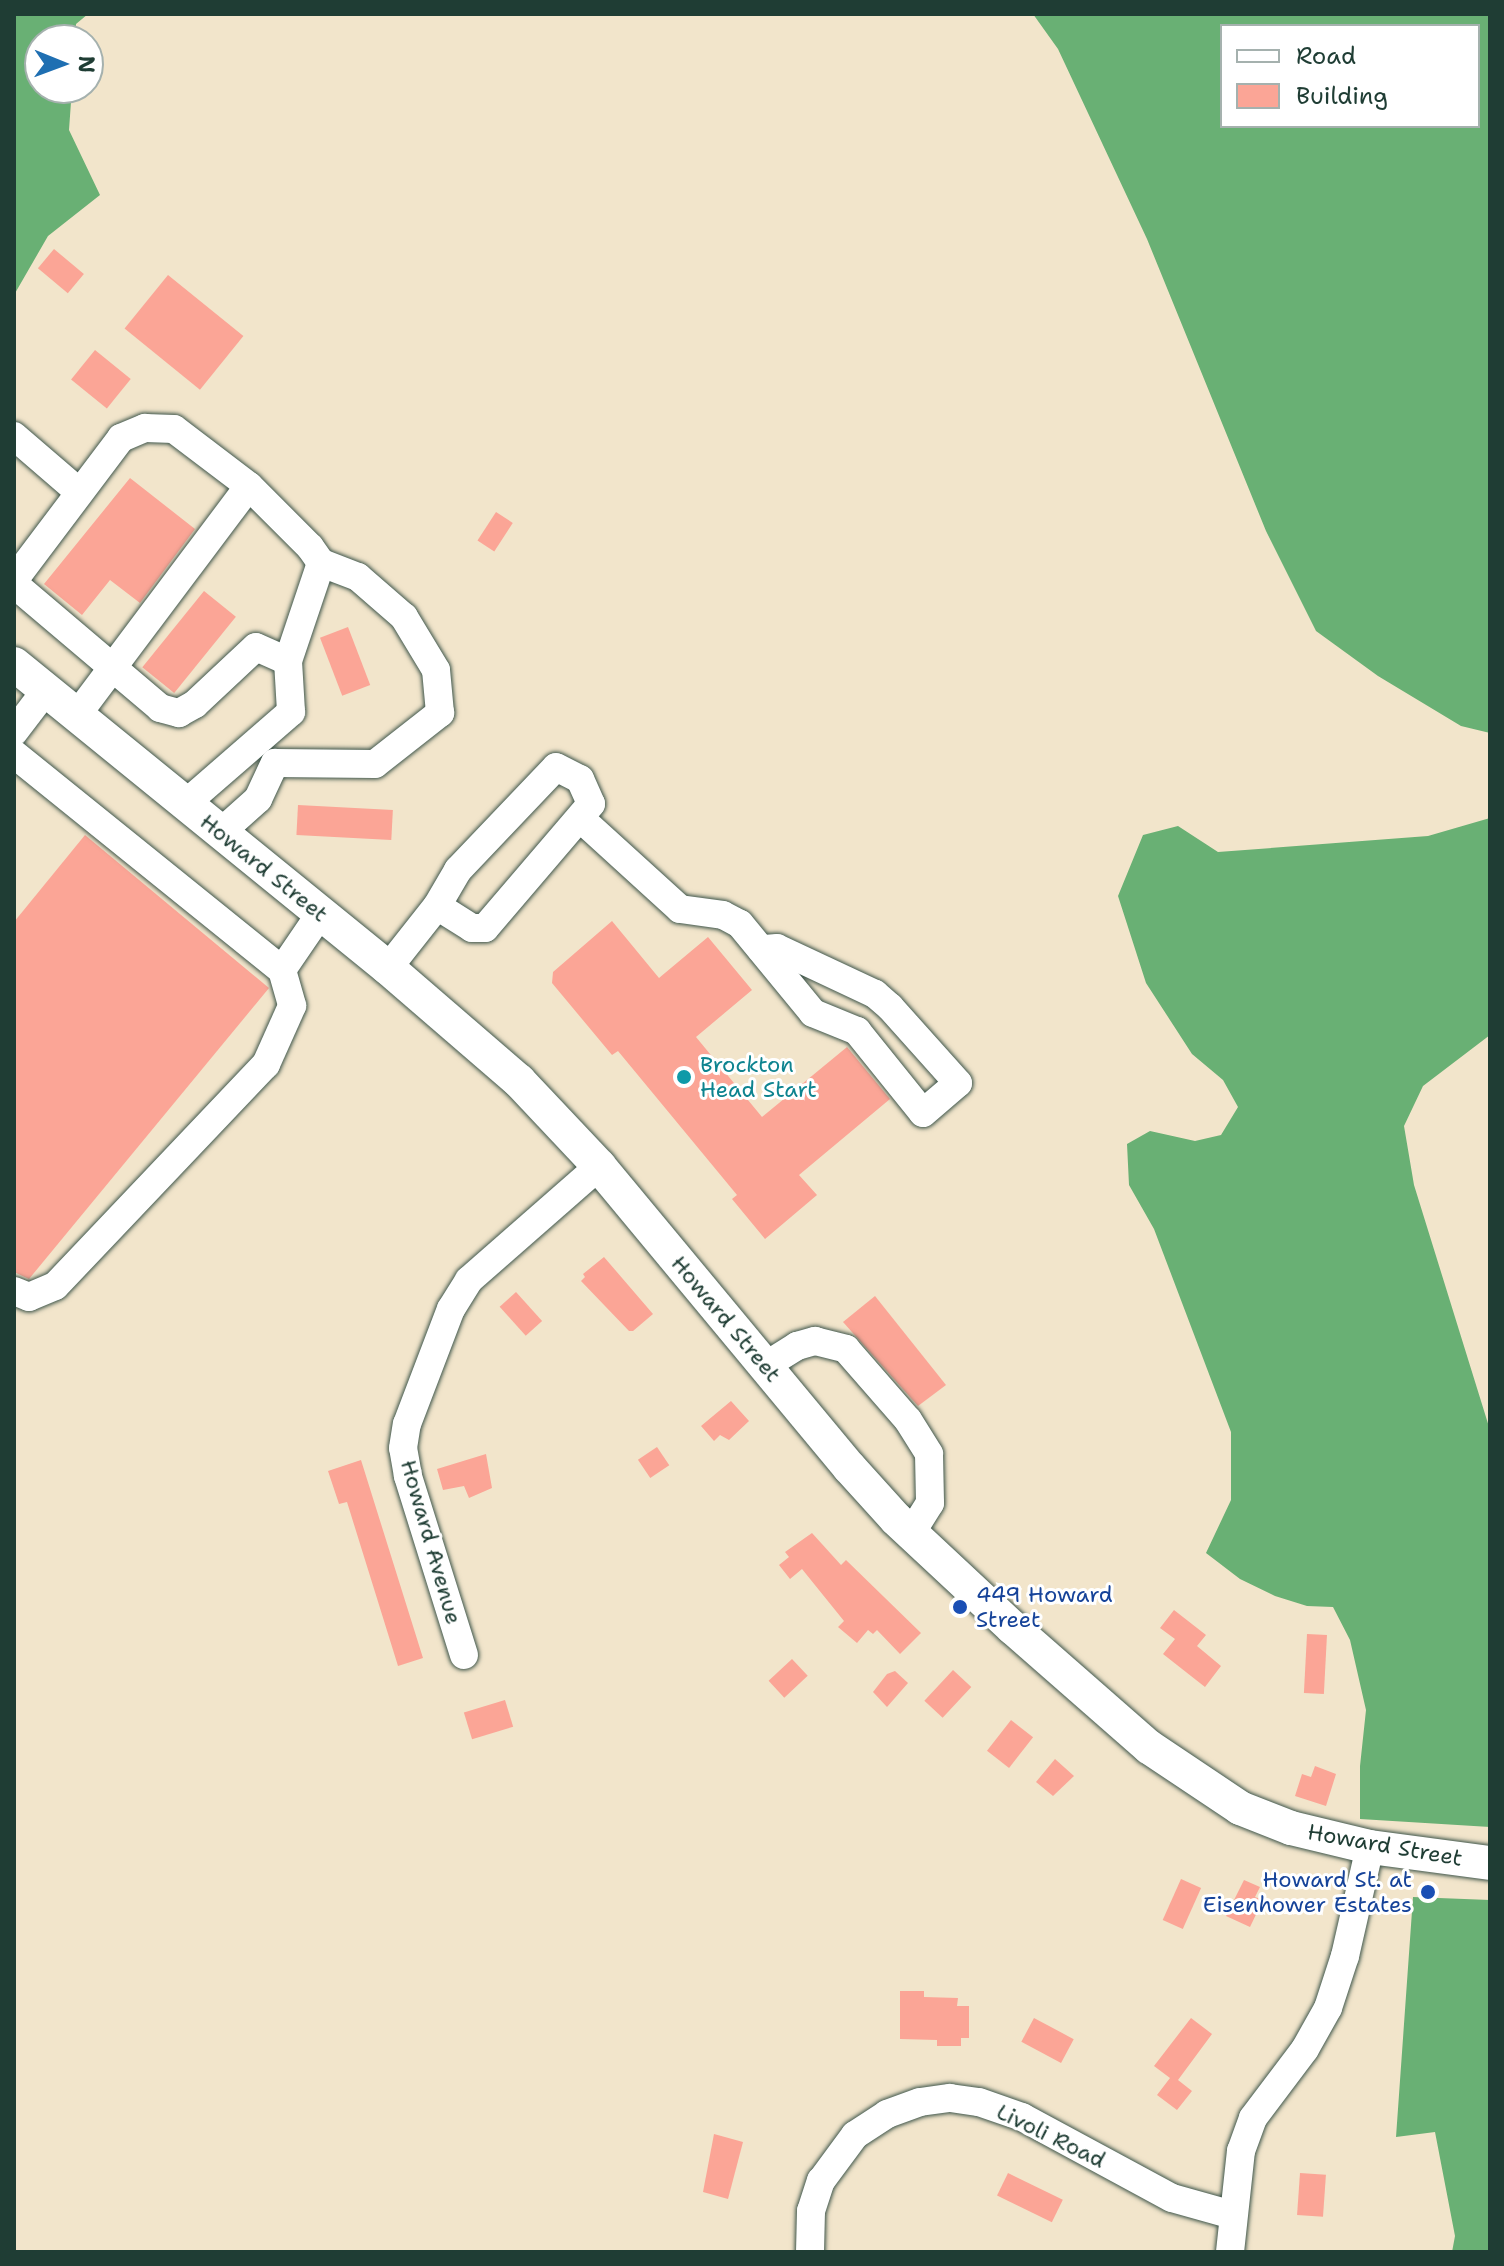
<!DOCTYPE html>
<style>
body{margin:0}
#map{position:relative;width:1504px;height:2266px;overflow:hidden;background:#f2e5cb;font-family:"Shantell Sans",sans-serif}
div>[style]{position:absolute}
.forest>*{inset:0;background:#69b074}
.building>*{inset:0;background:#fba596;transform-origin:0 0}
.roads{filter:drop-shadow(0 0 2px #3f564b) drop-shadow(0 0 2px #3f564b)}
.minor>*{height:28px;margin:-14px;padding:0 14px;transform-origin:14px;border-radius:14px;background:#fff}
.major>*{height:34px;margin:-17px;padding:0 17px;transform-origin:17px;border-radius:17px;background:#fff}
.dots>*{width:22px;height:22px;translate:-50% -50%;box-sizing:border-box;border:4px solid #fff;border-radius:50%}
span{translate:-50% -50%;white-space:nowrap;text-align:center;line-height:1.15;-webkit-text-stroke:6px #fff;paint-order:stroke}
.street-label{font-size:22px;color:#1f3d34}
.culture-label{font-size:22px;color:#0d838f}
.left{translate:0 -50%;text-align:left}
.transit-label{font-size:22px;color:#164399}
.right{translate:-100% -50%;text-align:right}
.frame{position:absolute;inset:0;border:16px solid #1f3d34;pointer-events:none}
.legend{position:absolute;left:1220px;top:24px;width:260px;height:104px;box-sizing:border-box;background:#fff;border:2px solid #a5b1ae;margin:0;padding:10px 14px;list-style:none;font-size:24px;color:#1f3d34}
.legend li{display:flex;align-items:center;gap:16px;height:40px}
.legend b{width:40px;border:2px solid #a5b1ae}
.north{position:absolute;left:24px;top:24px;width:80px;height:80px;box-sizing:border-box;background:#fff;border:2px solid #a5b1ae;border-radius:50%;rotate:91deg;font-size:22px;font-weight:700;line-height:32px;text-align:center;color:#1f3d34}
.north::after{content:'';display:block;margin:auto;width:28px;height:36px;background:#1f6fb2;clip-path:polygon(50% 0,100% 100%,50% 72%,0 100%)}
</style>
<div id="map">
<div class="forest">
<div style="clip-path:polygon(14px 14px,88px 14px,76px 24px,75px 40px,40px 40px,40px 88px,72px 88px,69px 130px,100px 195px,48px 236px,14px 295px)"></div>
<div style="clip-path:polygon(evenodd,1033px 14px,1490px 14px,1490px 733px,1461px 726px,1378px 676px,1316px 631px,1266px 531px,1147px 239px,1058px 49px,1033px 14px,1222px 26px,1478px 26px,1478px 126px,1222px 126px,1222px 26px)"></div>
<div style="clip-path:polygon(1490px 818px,1490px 1035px,1423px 1086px,1404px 1126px,1414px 1185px,1490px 1430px,1490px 1827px,1360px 1819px,1360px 1766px,1366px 1710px,1350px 1640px,1333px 1607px,1307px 1606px,1275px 1596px,1240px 1579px,1206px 1553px,1231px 1500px,1231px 1432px,1154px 1229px,1129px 1185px,1127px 1144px,1150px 1131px,1195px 1141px,1221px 1135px,1238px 1107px,1223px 1080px,1192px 1054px,1146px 983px,1118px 896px,1143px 835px,1178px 826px,1218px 852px,1428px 836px)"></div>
<div style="clip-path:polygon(1413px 1897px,1490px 1900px,1490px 2252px,1452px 2252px,1455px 2236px,1435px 2132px,1396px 2137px)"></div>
</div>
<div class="building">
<div style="left:54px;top:249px;width:39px;height:25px;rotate:40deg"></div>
<div style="left:168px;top:275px;width:97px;height:69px;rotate:39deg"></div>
<div style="left:95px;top:350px;width:46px;height:38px;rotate:39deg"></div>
<div style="clip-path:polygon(130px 478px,195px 529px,140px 603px,110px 580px,82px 615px,44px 584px)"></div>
<div style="left:496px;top:512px;width:20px;height:34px;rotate:33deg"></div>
<div style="left:204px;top:591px;width:41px;height:98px;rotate:39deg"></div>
<div style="left:348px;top:627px;width:62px;height:30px;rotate:69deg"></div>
<div style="left:298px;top:805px;width:95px;height:30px;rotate:3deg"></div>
<div style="clip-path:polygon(85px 835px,269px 988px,29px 1279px,14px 1272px,14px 922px)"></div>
<div style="clip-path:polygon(612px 921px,659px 978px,708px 937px,752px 990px,696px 1037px,762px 1117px,847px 1047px,890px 1099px,799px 1175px,817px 1195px,765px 1239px,732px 1199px,737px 1195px,618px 1051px,612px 1055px,552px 983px,553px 972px)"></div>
<div style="clip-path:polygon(604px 1257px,653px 1314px,633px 1331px,629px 1331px,581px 1281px,585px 1277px,583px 1274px)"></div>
<div style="left:516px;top:1292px;width:39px;height:22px;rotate:48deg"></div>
<div style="clip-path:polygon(875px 1296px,946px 1385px,918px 1406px,843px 1322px)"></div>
<div style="clip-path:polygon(731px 1401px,749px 1421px,729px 1440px,720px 1435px,714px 1441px,701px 1426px)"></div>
<div style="left:657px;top:1447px;width:22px;height:23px;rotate:56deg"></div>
<div style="clip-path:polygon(486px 1454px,492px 1488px,469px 1498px,464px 1486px,443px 1490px,437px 1469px)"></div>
<div style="clip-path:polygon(361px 1460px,423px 1658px,398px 1666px,347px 1502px,339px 1504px,328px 1471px)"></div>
<div style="clip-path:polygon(812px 1533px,841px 1565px,846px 1560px,921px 1633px,900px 1654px,877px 1630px,873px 1634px,868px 1630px,857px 1643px,838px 1627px,844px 1621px,802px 1569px,790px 1579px,779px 1565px,789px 1557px,785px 1552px)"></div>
<div style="clip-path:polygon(1174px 1610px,1206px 1635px,1197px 1646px,1221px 1666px,1205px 1687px,1163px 1654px,1175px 1639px,1160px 1628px)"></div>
<div style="left:1307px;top:1634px;width:20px;height:59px;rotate:3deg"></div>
<div style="left:792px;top:1659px;width:23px;height:32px;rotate:47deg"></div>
<div style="left:953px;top:1670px;width:25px;height:42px;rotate:43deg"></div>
<div style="clip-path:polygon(895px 1671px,908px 1683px,887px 1707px,873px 1692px,887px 1674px)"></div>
<div style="left:505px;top:1700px;width:28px;height:43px;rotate:73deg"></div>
<div style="left:1011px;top:1720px;width:28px;height:39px;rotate:38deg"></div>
<div style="clip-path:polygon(1055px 1759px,1074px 1776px,1053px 1796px,1036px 1782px)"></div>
<div style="clip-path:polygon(1315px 1766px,1336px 1774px,1326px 1806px,1295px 1796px,1302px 1774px,1311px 1777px)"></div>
<div style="left:1181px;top:1879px;width:22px;height:45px;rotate:24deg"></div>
<div style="clip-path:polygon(1244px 1880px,1260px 1887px,1255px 1897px,1263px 1900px,1250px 1927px,1226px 1916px)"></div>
<div style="clip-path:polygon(900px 1991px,924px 1991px,924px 1997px,958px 1998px,957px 2006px,969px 2006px,969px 2038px,961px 2038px,961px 2046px,937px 2046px,937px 2040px,900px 2039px)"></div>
<div style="left:1034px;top:2018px;width:45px;height:27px;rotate:28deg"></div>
<div style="clip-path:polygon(1191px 2018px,1212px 2034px,1178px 2080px,1192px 2091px,1177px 2110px,1157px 2095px,1170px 2078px,1154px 2066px)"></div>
<div style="clip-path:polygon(714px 2134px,743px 2142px,728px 2199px,703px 2192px)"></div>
<div style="left:1008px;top:2173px;width:61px;height:25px;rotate:26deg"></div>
<div style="left:1300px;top:2173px;width:26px;height:42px;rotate:4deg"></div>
</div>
<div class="roads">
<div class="minor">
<div style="left:14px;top:436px;width:86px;rotate:40.7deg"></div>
<div style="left:14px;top:580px;width:178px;rotate:-53deg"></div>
<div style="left:121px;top:438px;width:26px;rotate:-23deg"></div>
<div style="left:145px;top:428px;width:29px;rotate:2deg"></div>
<div style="left:174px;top:429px;width:94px;rotate:37.2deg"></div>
<div style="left:249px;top:486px;width:86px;rotate:45deg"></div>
<div style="left:310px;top:547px;width:19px;rotate:55deg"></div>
<div style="left:321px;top:563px;width:103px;rotate:108.6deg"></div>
<div style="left:14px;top:584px;width:192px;rotate:40.3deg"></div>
<div style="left:160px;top:708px;width:20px;rotate:15deg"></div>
<div style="left:179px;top:713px;width:18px;rotate:-29deg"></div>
<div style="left:195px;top:704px;width:83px;rotate:-43.1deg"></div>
<div style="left:256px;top:647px;width:35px;rotate:24deg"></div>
<div style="left:288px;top:661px;width:51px;rotate:86.6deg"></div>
<div style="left:291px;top:712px;width:140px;rotate:139deg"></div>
<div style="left:77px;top:715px;width:286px;rotate:-53.1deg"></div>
<div style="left:14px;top:732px;width:53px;rotate:-52.7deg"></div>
<div style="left:14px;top:754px;width:344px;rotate:38.9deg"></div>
<div style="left:282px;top:970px;width:37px;rotate:74deg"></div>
<div style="left:292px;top:1006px;width:64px;rotate:114.1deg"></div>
<div style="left:266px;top:1064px;width:306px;rotate:133.5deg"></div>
<div style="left:55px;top:1286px;width:28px;rotate:157deg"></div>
<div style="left:29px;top:1297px;width:16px;rotate:-158deg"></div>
<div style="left:580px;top:818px;width:135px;rotate:42.3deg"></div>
<div style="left:680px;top:909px;width:43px;rotate:7.9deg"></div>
<div style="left:723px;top:915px;width:19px;rotate:28deg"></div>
<div style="left:740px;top:924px;width:115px;rotate:50.6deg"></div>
<div style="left:813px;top:1013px;width:48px;rotate:22.2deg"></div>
<div style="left:857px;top:1031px;width:105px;rotate:51.2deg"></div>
<div style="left:923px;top:1113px;width:46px;rotate:-40.6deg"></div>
<div style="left:958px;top:1083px;width:102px;rotate:-131.8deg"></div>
<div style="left:890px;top:1007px;width:20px;rotate:-139deg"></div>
<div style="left:875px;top:994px;width:108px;rotate:-154.9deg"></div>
<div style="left:777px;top:948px;width:16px;rotate:176deg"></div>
<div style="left:220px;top:833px;width:51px;rotate:-41.8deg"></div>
<div style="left:258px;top:799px;width:40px;rotate:-65deg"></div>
<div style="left:275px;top:763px;width:100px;rotate:0.6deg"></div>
<div style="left:375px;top:764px;width:83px;rotate:-38.1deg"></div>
<div style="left:440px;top:713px;width:43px;rotate:-95.3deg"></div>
<div style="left:436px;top:670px;width:62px;rotate:-121.1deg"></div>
<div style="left:404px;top:617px;width:61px;rotate:-139deg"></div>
<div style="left:358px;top:577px;width:40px;rotate:-159deg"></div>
<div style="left:388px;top:968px;width:79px;rotate:-51.7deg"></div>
<div style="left:437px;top:906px;width:42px;rotate:-59.7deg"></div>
<div style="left:458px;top:870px;width:142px;rotate:-46.4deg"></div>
<div style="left:556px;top:767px;width:27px;rotate:27deg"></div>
<div style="left:580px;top:779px;width:27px;rotate:66deg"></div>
<div style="left:591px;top:804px;width:163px;rotate:130.5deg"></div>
<div style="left:485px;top:928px;width:13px;rotate:180deg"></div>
<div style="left:472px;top:928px;width:41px;rotate:-147.8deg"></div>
<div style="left:282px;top:970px;width:68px;rotate:-55.8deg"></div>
<div style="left:765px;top:1366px;width:38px;rotate:-32deg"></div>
<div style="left:797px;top:1346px;width:19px;rotate:-16deg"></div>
<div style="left:815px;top:1341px;width:32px;rotate:14deg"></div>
<div style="left:846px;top:1349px;width:94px;rotate:48.9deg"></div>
<div style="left:908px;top:1420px;width:40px;rotate:58deg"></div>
<div style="left:929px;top:1454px;width:49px;rotate:88.8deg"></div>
<div style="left:930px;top:1503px;width:36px;rotate:122deg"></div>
<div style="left:464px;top:1655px;width:188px;rotate:-107.4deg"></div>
<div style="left:408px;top:1476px;width:28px;rotate:-100deg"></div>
<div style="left:403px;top:1448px;width:24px;rotate:-81deg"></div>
<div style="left:407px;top:1424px;width:123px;rotate:-69.1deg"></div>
<div style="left:451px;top:1309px;width:34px;rotate:-58deg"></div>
<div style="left:469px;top:1280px;width:173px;rotate:-41.2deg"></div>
<div style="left:810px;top:2252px;width:41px;rotate:-88.6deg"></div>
<div style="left:811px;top:2211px;width:32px;rotate:-72deg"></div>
<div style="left:821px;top:2181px;width:57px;rotate:-53.5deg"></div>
<div style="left:855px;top:2135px;width:38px;rotate:-33deg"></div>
<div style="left:887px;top:2114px;width:35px;rotate:-20deg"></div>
<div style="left:920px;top:2102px;width:30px;rotate:-8deg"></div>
<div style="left:950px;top:2098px;width:29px;rotate:8deg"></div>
<div style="left:979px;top:2102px;width:46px;rotate:19.2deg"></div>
<div style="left:1022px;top:2117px;width:170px;rotate:28.4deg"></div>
<div style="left:1172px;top:2198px;width:63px;rotate:15.6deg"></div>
<div style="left:1230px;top:2252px;width:102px;rotate:-83.8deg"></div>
<div style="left:1241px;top:2151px;width:35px;rotate:-70deg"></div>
<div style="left:1253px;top:2118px;width:86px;rotate:-53deg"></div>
<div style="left:1305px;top:2049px;width:47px;rotate:-60.7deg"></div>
<div style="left:1328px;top:2008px;width:55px;rotate:-71.9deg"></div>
<div style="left:1345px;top:1956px;width:112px;rotate:-77.1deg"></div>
</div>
<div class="major">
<div style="left:14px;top:664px;width:482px;rotate:39.1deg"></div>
<div style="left:388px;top:968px;width:173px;rotate:40.8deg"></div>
<div style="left:519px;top:1081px;width:117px;rotate:46.7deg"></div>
<div style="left:599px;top:1166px;width:391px;rotate:50.3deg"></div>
<div style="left:849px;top:1467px;width:70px;rotate:47.9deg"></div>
<div style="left:896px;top:1519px;width:160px;rotate:43deg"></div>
<div style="left:1013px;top:1628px;width:181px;rotate:41.2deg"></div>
<div style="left:1149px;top:1747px;width:110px;rotate:33.8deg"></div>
<div style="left:1240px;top:1808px;width:55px;rotate:21.4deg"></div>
<div style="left:1291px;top:1828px;width:81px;rotate:13.5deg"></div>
<div style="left:1370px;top:1847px;width:121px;rotate:7.6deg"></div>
</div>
</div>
<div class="dots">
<div style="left:684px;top:1077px;background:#0f9aa8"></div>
<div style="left:960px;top:1607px;background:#1a4fb4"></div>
<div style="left:1428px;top:1892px;background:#1a4fb4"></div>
</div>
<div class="street-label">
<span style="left:264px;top:868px;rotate:39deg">Howard Street</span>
<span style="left:726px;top:1319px;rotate:50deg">Howard Street</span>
<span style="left:431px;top:1542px;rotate:74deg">Howard Avenue</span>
<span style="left:1385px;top:1845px;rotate:10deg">Howard Street</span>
<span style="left:1051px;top:2136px;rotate:26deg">Livoli Road</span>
</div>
<div class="culture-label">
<span class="left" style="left:700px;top:1077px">Brockton<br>Head Start</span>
</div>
<div class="transit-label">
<span class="left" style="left:976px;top:1607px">449 Howard<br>Street</span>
<span class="right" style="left:1412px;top:1892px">Howard St. at<br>Eisenhower Estates</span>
</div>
<div class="frame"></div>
<ul class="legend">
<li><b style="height:10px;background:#fff"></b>Road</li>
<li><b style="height:22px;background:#fba596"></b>Building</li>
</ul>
<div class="north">N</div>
</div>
